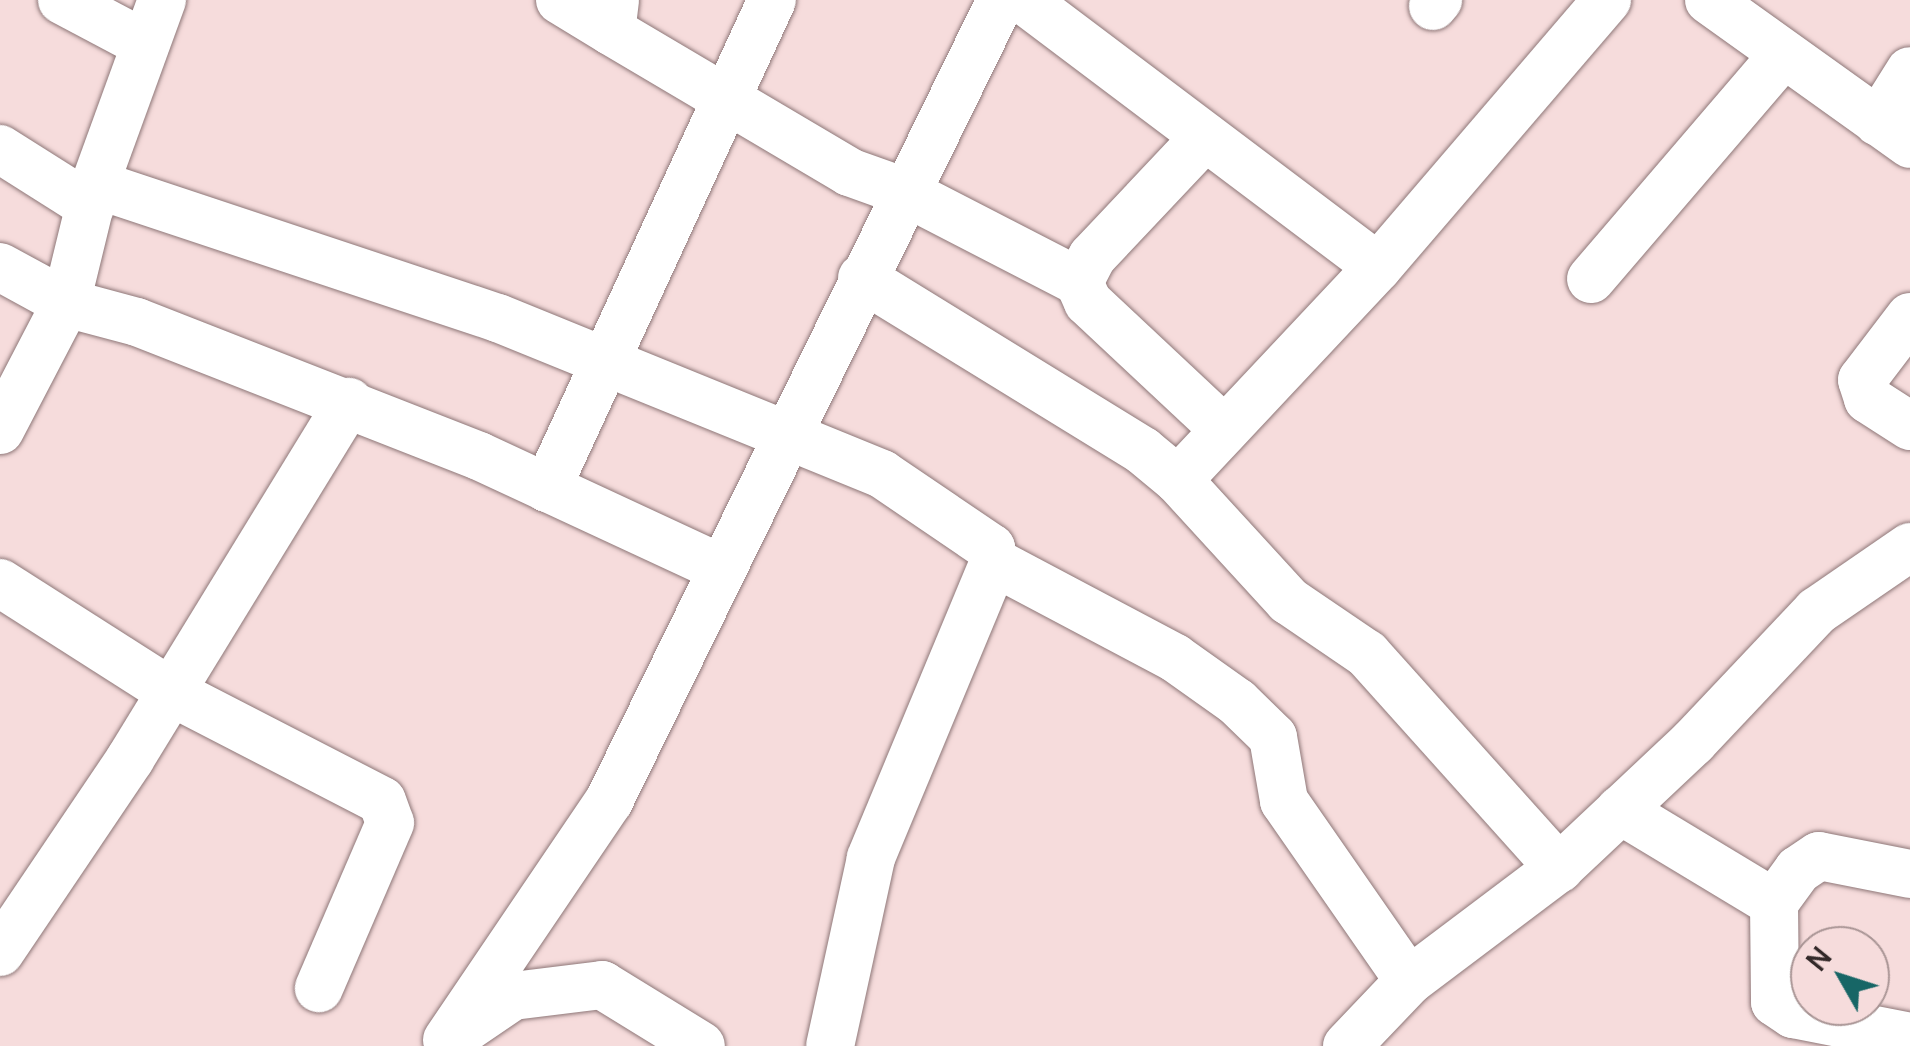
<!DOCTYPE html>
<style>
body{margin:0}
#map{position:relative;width:1910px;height:1046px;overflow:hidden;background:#f6dcdc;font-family:Manrope,sans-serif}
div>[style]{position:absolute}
.roads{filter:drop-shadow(0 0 2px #8e7778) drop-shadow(0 0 2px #8e7778)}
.street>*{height:48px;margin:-24px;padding:0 24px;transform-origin:24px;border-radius:24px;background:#fff}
span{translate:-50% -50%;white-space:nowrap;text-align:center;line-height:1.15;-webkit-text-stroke:10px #f6dcdc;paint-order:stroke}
.north{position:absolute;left:1790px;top:926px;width:100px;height:100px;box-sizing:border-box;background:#f6dcdc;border:2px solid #a89494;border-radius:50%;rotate:309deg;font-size:28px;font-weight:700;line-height:40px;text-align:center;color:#332929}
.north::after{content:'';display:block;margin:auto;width:35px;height:45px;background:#176666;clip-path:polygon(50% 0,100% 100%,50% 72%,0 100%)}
</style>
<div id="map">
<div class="roads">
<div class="street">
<div style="left:62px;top:0;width:94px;rotate:27.9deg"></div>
<div style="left:560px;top:0;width:60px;rotate:31.3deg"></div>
<div style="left:615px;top:0;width:31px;rotate:97deg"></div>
<div style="left:611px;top:31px;width:277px;rotate:30.6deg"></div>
<div style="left:849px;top:172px;width:59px;rotate:19.7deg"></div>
<div style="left:905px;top:192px;width:196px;rotate:27.3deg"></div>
<div style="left:1024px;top:0;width:443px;rotate:37deg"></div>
<div style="left:1709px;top:0;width:247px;rotate:35.6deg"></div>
<div style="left:1433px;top:6px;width:8px;rotate:-50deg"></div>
<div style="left:1878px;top:122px;width:60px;rotate:-57.9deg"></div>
<div style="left:1205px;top:137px;width:165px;rotate:133.3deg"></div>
<div style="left:1092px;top:257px;width:28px;rotate:117deg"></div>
<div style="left:1079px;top:282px;width:22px;rotate:66deg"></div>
<div style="left:1088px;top:302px;width:187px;rotate:43.1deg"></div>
<div style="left:0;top:149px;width:107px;rotate:32.3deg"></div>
<div style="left:95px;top:184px;width:425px;rotate:18.4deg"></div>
<div style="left:498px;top:318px;width:309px;rotate:22.1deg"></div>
<div style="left:784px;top:434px;width:106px;rotate:22.2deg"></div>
<div style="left:882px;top:474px;width:132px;rotate:34.2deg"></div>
<div style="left:991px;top:548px;width:14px;rotate:78deg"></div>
<div style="left:994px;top:562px;width:321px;rotate:112.6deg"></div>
<div style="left:871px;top:858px;width:192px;rotate:102.3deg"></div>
<div style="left:0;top:267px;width:75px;rotate:28.6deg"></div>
<div style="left:66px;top:303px;width:73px;rotate:15deg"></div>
<div style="left:137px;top:322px;width:367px;rotate:21.4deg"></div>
<div style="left:479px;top:456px;width:266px;rotate:24.9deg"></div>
<div style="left:862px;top:278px;width:330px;rotate:31.6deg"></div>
<div style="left:1143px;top:451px;width:45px;rotate:39.6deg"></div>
<div style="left:1178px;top:480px;width:164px;rotate:47.5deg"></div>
<div style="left:1289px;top:601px;width:94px;rotate:34.2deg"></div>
<div style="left:1367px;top:654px;width:288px;rotate:48.1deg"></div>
<div style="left:1591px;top:279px;width:296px;rotate:-49.4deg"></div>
<div style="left:1910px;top:317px;width:79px;rotate:127.3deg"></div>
<div style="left:1862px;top:380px;width:20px;rotate:72deg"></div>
<div style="left:1868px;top:399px;width:50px;rotate:32.7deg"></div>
<div style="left:0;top:430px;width:143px;rotate:-62.5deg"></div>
<div style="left:66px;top:303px;width:122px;rotate:-76.3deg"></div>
<div style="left:95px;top:184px;width:196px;rotate:-70deg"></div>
<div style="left:1178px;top:480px;width:292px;rotate:-46.8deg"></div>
<div style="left:1378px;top:267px;width:352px;rotate:-49.4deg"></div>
<div style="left:547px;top:488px;width:537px;rotate:-65.25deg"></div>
<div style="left:994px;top:562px;width:205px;rotate:27.9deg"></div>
<div style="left:1175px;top:658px;width:76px;rotate:35.4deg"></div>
<div style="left:1237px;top:702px;width:50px;rotate:44.2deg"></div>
<div style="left:1273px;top:737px;width:65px;rotate:80.2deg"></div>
<div style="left:1284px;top:801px;width:219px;rotate:55.2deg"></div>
<div style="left:0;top:583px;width:203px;rotate:32.5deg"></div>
<div style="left:171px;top:692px;width:237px;rotate:27.3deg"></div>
<div style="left:382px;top:801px;width:23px;rotate:70deg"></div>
<div style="left:390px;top:823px;width:180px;rotate:113.3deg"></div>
<div style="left:1620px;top:810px;width:180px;rotate:31.1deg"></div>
<div style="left:1774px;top:903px;width:99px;rotate:89.4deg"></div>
<div style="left:1775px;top:1002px;width:22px;rotate:34deg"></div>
<div style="left:1793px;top:1014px;width:119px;rotate:11.1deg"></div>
<div style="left:1774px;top:903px;width:41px;rotate:-54deg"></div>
<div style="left:1798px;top:870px;width:25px;rotate:-34deg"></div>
<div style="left:1819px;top:856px;width:93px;rotate:11.2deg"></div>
<div style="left:0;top:952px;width:233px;rotate:-56deg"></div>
<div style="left:130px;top:759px;width:419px;rotate:-58.5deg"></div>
<div style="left:463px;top:1030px;width:60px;rotate:-34.2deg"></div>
<div style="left:513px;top:996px;width:90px;rotate:-7deg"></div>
<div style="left:602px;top:985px;width:116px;rotate:31.6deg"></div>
<div style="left:447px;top:1040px;width:289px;rotate:-55.9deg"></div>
<div style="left:609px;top:801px;width:892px;rotate:-63.92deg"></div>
<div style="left:1347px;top:1046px;width:90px;rotate:-46.4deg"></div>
<div style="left:1409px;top:981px;width:188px;rotate:-37deg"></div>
<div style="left:1559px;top:868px;width:184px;rotate:-43.2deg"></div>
<div style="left:1693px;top:742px;width:180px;rotate:-46.6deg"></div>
<div style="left:1817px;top:611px;width:113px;rotate:-34.5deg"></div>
</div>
</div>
<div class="north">N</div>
</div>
